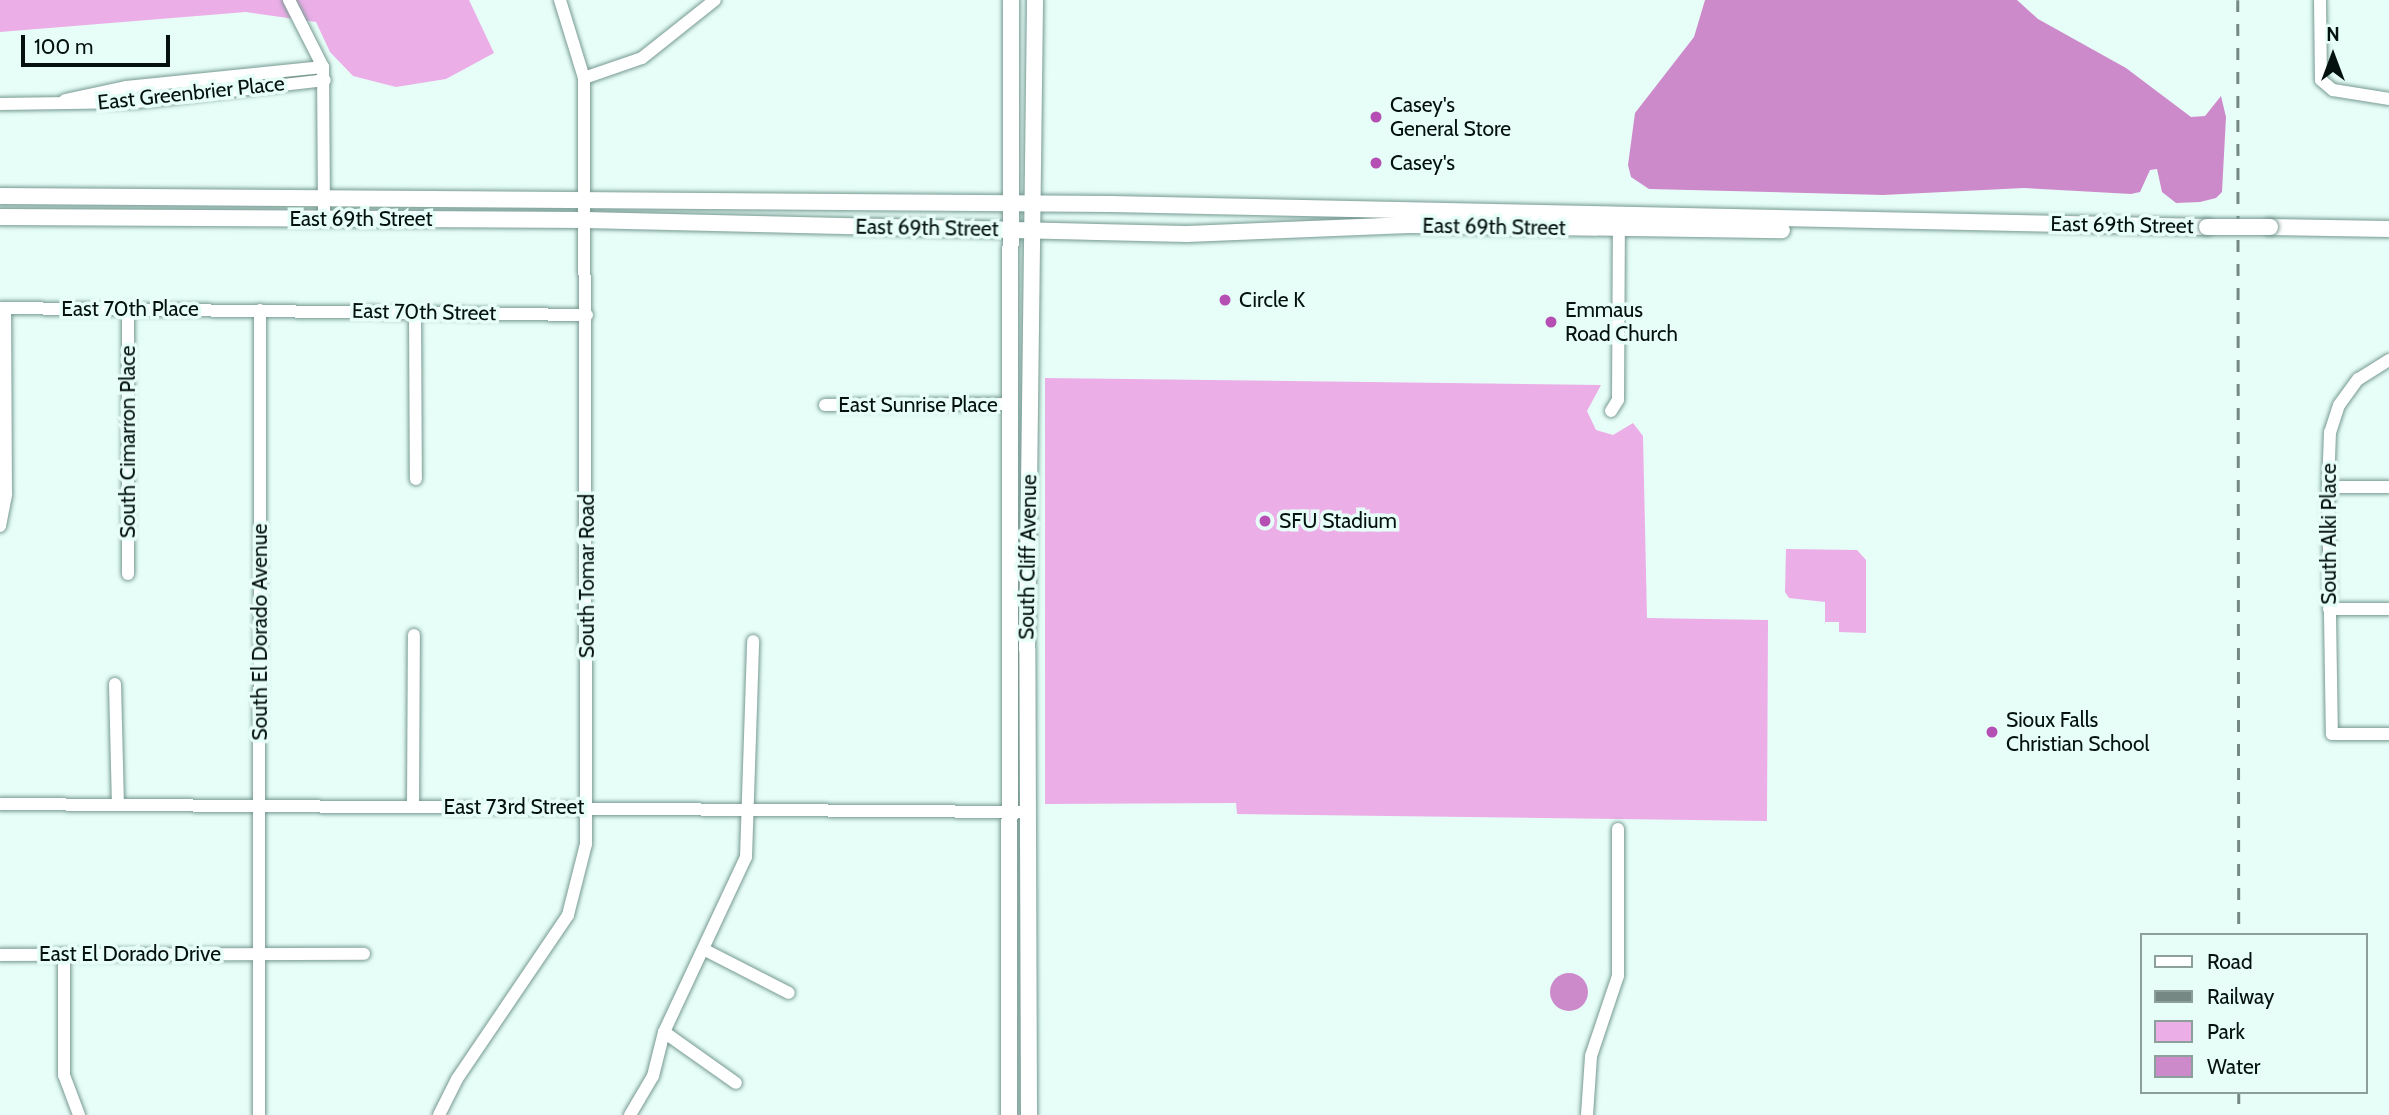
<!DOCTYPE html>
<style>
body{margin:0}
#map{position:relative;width:2389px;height:1115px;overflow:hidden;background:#e7fef8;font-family:Cabin,sans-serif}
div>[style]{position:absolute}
.green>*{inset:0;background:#ebaee7}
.water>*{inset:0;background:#cd8aca}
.round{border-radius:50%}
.roads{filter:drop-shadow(0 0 2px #769991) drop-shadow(0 0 2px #769991)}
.minor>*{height:12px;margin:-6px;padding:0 6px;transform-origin:6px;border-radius:6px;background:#fff}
.major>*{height:16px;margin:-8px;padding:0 8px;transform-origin:8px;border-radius:8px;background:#fff}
.rail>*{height:2.5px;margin-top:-1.25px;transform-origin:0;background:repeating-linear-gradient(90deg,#768883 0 12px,transparent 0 24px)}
.bridges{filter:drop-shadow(0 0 2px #769991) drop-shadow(0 0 2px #769991)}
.major-bridge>*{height:16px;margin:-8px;padding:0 8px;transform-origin:8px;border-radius:8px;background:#fff}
.dots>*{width:19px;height:19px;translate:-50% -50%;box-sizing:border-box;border:4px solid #e7fef8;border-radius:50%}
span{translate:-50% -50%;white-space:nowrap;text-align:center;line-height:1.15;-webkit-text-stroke:7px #e7fef8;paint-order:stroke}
.street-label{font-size:21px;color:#04110e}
.poi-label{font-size:21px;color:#04110e}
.left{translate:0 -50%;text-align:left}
.legend{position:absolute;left:2140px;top:933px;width:228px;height:161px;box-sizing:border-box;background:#e7fef8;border:2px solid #8c9f9a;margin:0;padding:9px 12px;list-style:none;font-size:21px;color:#04110e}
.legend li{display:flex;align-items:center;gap:14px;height:35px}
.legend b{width:35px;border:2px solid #8c9f9a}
.north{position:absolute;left:2298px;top:21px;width:70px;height:70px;-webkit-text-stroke:5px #e7fef8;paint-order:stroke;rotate:0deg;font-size:19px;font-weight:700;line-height:28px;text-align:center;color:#04110e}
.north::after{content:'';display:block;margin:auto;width:24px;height:32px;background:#04110e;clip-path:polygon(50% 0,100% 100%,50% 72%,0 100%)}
.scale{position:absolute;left:21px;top:35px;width:149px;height:32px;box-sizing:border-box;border:4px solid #04110e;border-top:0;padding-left:9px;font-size:21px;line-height:24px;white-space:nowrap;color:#04110e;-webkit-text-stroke:5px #e7fef8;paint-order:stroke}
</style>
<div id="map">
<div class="green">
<div style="clip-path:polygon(0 0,469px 0,494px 53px,446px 79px,396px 87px,353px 76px,330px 52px,316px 22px,246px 12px,0 32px)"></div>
<div style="clip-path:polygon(1045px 378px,1601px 385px,1587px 411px,1596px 430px,1613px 435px,1633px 423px,1643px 436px,1647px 618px,1768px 620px,1767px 821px,1237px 814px,1236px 803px,1045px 804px)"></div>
<div style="clip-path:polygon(1786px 549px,1857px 550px,1866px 560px,1866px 633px,1839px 632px,1839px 622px,1825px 622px,1825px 602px,1789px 598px,1785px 592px)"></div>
</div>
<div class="water">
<div style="clip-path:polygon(1705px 0,2017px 0,2038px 19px,2126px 68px,2191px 117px,2205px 116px,2221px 96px,2226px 117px,2222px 192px,2216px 198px,2200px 202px,2176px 203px,2162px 192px,2157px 169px,2150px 170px,2140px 192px,2131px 194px,2024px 188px,1883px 195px,1649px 189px,1631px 177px,1628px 165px,1635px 113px,1694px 37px)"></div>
<div class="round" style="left:1550px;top:973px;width:38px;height:38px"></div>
</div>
<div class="roads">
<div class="minor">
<div style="left:289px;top:0;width:75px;rotate:63.1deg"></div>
<div style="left:323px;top:67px;width:152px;rotate:89.6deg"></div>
<div style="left:2320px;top:0;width:80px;rotate:89.3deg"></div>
<div style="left:2321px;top:80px;width:16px;rotate:40deg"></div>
<div style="left:2333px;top:90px;width:57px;rotate:9.1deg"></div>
<div style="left:584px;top:78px;width:61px;rotate:-19deg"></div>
<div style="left:642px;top:58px;width:93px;rotate:-38.5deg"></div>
<div style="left:65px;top:100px;width:62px;rotate:-12deg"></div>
<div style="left:126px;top:87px;width:198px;rotate:-5.8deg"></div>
<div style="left:0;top:104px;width:136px;rotate:-0.8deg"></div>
<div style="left:136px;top:102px;width:190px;rotate:-6.6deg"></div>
<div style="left:0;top:308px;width:587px;rotate:0.68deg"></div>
<div style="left:128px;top:309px;width:265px;rotate:90deg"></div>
<div style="left:415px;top:312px;width:167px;rotate:89.7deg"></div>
<div style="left:2389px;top:360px;width:36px;rotate:148deg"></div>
<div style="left:2358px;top:379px;width:32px;rotate:126deg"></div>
<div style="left:2339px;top:405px;width:28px;rotate:108deg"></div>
<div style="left:2330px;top:432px;width:55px;rotate:92.1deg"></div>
<div style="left:2328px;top:487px;width:247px;rotate:89.1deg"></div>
<div style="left:2332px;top:734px;width:57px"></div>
<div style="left:825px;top:405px;width:186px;rotate:-0.3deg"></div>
<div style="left:1611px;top:411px;width:13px;rotate:-58deg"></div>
<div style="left:1618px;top:400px;width:179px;rotate:-89.7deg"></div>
<div style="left:2328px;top:487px;width:61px"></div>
<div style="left:0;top:526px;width:33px;rotate:-79deg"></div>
<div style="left:6px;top:494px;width:186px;rotate:-90.3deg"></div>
<div style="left:2329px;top:609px;width:60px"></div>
<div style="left:115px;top:684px;width:121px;rotate:88.6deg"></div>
<div style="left:0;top:804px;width:1029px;rotate:0.45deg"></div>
<div style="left:413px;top:807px;width:172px;rotate:-89.7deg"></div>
<div style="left:705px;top:950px;width:94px;rotate:27.1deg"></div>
<div style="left:64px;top:954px;width:121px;rotate:90deg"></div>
<div style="left:64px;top:1075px;width:43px;rotate:69.4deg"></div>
<div style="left:0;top:955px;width:364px;rotate:-0.2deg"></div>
<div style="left:664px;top:1032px;width:88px;rotate:35.3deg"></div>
<div style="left:259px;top:1115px;width:805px;rotate:-89.93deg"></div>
<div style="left:439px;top:1115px;width:40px;rotate:-63.4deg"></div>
<div style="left:457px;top:1079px;width:198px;rotate:-55.9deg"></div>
<div style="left:568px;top:915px;width:73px;rotate:-75.8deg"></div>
<div style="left:586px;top:844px;width:766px;rotate:-90.15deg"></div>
<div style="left:584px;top:78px;width:82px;rotate:-107.1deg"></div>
<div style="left:630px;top:1115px;width:45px;rotate:-59.5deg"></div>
<div style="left:653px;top:1076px;width:45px;rotate:-76deg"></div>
<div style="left:664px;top:1032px;width:193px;rotate:-64.9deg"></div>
<div style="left:746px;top:857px;width:216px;rotate:-88.1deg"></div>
<div style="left:1587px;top:1115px;width:59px;rotate:-86.1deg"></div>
<div style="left:1591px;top:1056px;width:84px;rotate:-71.4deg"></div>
<div style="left:1618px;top:976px;width:147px;rotate:-90deg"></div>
</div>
<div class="major">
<div style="left:0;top:196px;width:1111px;rotate:0.41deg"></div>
<div style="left:1111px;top:204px;width:1096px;rotate:1.2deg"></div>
<div style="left:0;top:217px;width:585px;rotate:0.29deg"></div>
<div style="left:585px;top:220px;width:602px;rotate:1.33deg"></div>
<div style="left:1187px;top:234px;width:222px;rotate:-2.3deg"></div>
<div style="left:1409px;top:225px;width:373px;rotate:0.8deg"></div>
<div style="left:2270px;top:227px;width:119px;rotate:1deg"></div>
<div style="left:1009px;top:1115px;width:1115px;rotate:-89.9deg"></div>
<div style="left:1029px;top:1115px;width:466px;rotate:-90.2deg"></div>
<div style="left:1027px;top:649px;width:649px;rotate:-89.29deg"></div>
</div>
</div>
<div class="rail">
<div style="left:2238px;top:0;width:935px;rotate:89.94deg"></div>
<div style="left:2239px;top:1092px;width:23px;rotate:90deg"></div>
</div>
<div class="bridges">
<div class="major-bridge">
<div style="left:2207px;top:227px;width:63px"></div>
</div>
</div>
<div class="dots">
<div style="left:1376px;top:117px;background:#b54fb3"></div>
<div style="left:1376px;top:163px;background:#b54fb3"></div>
<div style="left:1225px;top:300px;background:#b54fb3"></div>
<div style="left:1551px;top:322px;background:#b54fb3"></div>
<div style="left:1265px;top:521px;background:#b54fb3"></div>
<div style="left:1992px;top:732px;background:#b54fb3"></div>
</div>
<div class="street-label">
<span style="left:191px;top:93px;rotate:-6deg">East Greenbrier Place</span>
<span style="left:361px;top:219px">East 69th Street</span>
<span style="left:2122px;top:225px;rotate:1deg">East 69th Street</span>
<span style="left:1494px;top:227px;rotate:1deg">East 69th Street</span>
<span style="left:927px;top:228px;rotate:1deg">East 69th Street</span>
<span style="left:130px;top:309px">East 70th Place</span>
<span style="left:424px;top:312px;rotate:1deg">East 70th Street</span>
<span style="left:918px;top:405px">East Sunrise Place</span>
<span style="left:128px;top:442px;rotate:-90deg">South Cimarron Place</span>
<span style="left:2329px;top:534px;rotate:-90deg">South Alki Place</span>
<span style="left:1028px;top:557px;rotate:-89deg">South Cliff Avenue</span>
<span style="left:587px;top:576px;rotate:-90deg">South Tomar Road</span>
<span style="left:260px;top:632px;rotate:-90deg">South El Dorado Avenue</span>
<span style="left:514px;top:807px">East 73rd Street</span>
<span style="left:130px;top:954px">East El Dorado Drive</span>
</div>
<div class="poi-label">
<span class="left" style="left:1390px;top:117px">Casey's<br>General Store</span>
<span class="left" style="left:1390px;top:163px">Casey's</span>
<span class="left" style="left:1239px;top:300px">Circle K</span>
<span class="left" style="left:1565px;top:322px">Emmaus<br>Road Church</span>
<span class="left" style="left:1279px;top:521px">SFU Stadium</span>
<span class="left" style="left:2006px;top:732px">Sioux Falls<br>Christian School</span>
</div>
<ul class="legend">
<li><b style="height:9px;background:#fff"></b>Road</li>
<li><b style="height:9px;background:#768883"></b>Railway</li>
<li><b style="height:19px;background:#ebaee7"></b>Park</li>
<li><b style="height:19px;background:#cd8aca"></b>Water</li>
</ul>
<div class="north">N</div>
<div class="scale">100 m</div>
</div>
